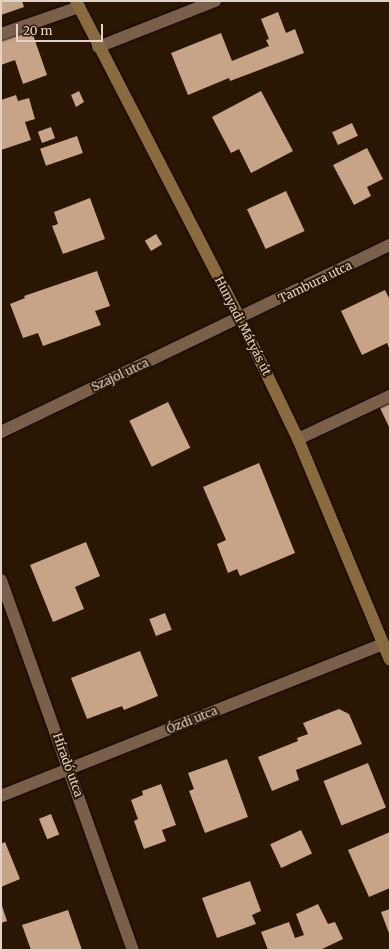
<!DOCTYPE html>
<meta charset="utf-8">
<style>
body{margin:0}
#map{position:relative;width:391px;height:951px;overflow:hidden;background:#2b1604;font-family:Merriweather,serif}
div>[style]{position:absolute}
.building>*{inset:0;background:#c7a387;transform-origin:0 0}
.roads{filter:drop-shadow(0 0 1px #130200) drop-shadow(0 0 1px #130200)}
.lane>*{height:12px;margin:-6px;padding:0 6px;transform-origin:6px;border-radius:6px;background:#7a5f4b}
.street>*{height:12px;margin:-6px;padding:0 6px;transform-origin:6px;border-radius:6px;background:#7a5f4b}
.secondary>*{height:12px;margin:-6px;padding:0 6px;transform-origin:6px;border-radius:6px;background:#896b3f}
span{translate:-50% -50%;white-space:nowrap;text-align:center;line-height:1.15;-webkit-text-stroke:4px #2b1604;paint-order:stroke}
.street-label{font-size:12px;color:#e2d2c7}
.frame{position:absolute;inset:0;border:2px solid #e2d2c7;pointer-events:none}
.scale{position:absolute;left:16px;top:24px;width:87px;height:18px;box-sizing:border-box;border:2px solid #e2d2c7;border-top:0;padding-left:5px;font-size:12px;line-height:14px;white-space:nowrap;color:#e2d2c7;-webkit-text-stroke:3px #2b1604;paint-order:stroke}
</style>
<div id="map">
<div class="building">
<div style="clip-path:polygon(1px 1px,22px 1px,24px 7px,1px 15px)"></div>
<div style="clip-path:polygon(278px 12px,286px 33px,295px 29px,304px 53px,230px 81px,229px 78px,188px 95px,171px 53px,221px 33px,232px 61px,269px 46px,266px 40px,269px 39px,261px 19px)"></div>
<div style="clip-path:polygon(31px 29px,47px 75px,23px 84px,15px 60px,1px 65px,1px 40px)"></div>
<div style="clip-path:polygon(79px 91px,84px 102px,76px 107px,71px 95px)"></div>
<div style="clip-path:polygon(261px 91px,293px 151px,251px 173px,239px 149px,231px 153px,212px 117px)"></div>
<div style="clip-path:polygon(16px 95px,18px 101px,29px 98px,35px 119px,25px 122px,31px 140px,1px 150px,1px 100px)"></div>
<div style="left:352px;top:123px;width:14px;height:22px;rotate:65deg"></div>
<div style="left:51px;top:127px;width:12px;height:14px;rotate:70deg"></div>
<div style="left:77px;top:136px;width:18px;height:39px;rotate:71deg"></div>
<div style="clip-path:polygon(367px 148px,383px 179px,367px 187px,371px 196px,354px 205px,333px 165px)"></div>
<div style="left:286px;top:191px;width:44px;height:43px;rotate:65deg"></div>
<div style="clip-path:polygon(90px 198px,105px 239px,63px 254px,52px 226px,58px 224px,54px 212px)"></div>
<div style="left:156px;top:234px;width:12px;height:13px;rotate:59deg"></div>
<div style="clip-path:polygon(97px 271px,110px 306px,95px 311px,101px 325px,43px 346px,38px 333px,23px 338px,10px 304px,25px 298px,24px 296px)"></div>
<div style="clip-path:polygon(385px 290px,390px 300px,390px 350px,387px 343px,362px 355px,341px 311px)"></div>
<div style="left:168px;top:402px;width:51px;height:43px;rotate:64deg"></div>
<div style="clip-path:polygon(390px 403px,390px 429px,380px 408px)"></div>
<div style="clip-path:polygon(259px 463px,295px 553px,240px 576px,237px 569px,228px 573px,217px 544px,226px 540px,203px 487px)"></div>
<div style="clip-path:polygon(86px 542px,100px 576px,75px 587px,84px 609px,53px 622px,30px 565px)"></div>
<div style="left:165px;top:613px;width:18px;height:17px;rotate:68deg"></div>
<div style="clip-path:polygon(140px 651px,158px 696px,124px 710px,122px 706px,87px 719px,71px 678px)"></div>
<div style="clip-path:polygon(339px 709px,349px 714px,362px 744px,296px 770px,299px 780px,272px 791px,258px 757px,298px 741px,297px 738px,308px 734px,303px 723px)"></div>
<div style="clip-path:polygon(227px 759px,248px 817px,205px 833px,189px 791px,194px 789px,188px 773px)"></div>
<div style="left:368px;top:763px;width:48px;height:48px;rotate:68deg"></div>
<div style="clip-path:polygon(161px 784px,176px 825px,162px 830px,166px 841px,144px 849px,134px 821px,138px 819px,131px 800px,143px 795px,142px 791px)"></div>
<div style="left:51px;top:814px;width:22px;height:13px;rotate:68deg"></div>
<div style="left:301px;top:830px;width:26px;height:34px;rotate:65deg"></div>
<div style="clip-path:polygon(390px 832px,390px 888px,369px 897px,348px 850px)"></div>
<div style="clip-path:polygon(5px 842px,20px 879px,1px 887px,1px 844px)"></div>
<div style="clip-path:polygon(250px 881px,261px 911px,252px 915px,256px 924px,217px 938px,202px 898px)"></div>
<div style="clip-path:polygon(1px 903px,7px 921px,1px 923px)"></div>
<div style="clip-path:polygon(318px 904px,328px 924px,335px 922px,343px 939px,320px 950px,268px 950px,261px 932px,289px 922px,295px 938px,304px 935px,296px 914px)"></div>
<div style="clip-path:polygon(390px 909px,390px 936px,381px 912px)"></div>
<div style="clip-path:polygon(68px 910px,82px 950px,31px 950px,22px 925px)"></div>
</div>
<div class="roads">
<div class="lane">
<div style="left:1px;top:34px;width:83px;rotate:-19.1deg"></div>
<div style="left:298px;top:439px;width:102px;rotate:-25.1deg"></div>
</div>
<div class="street">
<div style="left:98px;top:47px;width:126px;rotate:-21.5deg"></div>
<div style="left:1px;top:432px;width:432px;rotate:-25.7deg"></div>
<div style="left:1px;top:580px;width:393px;rotate:70.4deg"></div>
<div style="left:1px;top:796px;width:411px;rotate:-21.7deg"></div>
</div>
<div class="secondary">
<div style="left:76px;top:1px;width:358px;rotate:62.7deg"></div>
<div style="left:240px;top:319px;width:133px;rotate:64.2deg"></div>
<div style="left:298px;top:439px;width:239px;rotate:67.4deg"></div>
</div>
</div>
<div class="street-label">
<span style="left:315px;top:282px;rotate:-26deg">Tambura utca</span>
<span style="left:243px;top:326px;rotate:63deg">Hunyadi Mátyás út</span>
<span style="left:120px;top:375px;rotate:-25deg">Szajol utca</span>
<span style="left:192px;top:720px;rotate:-22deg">Ózdi utca</span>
<span style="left:68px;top:765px;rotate:70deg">Híradó utca</span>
</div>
<div class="frame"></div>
<div class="scale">20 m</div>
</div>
